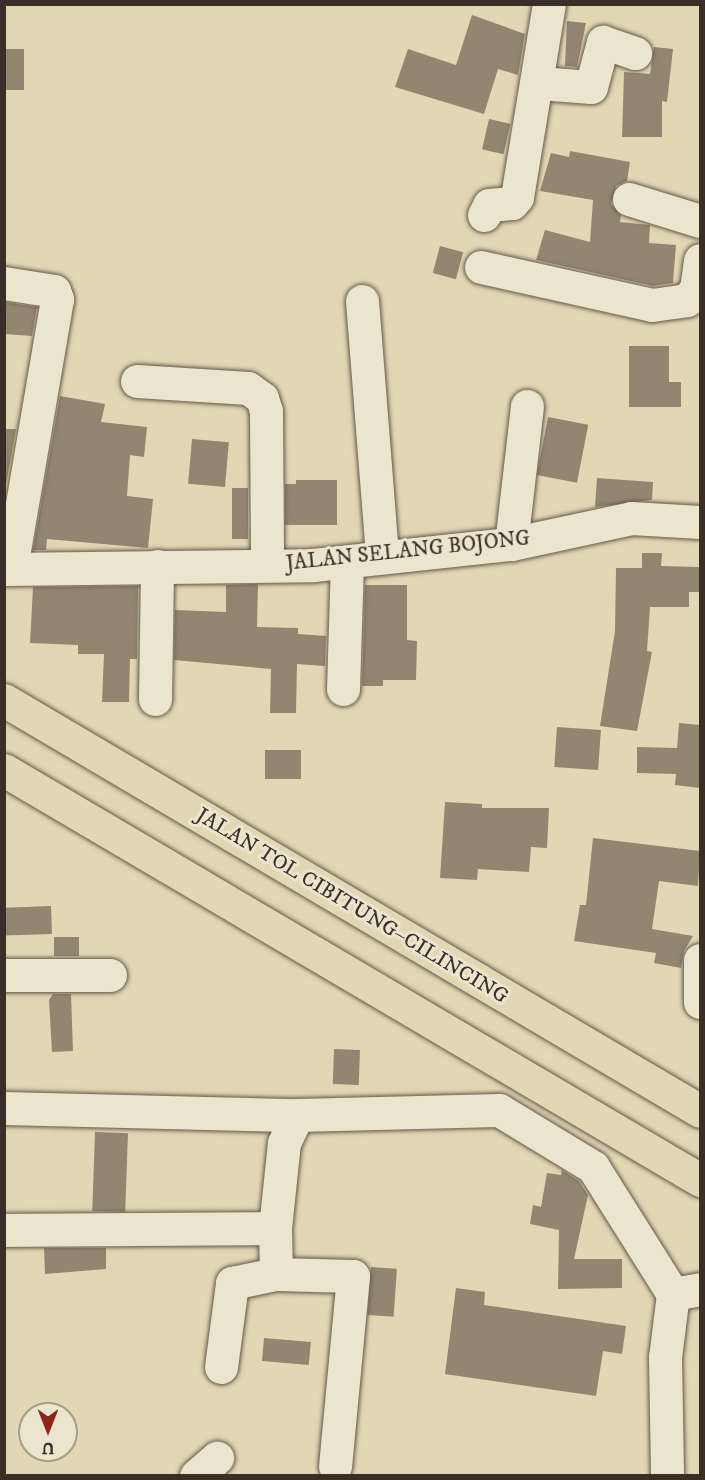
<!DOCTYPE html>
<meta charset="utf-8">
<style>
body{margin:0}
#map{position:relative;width:705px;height:1480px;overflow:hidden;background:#e2d7b4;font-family:"IM FELL DW Pica",serif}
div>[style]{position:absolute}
.building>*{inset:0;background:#928670;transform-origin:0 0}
.roads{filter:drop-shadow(0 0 2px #65584a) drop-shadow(0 0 2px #65584a)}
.minor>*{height:33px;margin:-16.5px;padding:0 16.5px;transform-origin:16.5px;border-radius:16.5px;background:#ece5ce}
.highway>*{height:33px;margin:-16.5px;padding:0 16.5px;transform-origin:16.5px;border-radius:16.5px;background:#e2d7b4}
span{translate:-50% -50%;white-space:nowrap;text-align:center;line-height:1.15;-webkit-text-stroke:6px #ece5ce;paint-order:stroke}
.street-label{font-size:21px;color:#3b2e26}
.frame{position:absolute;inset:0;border:6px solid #3b2e26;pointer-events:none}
.north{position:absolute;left:18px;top:1402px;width:60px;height:60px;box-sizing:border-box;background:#ece5ce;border:2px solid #a59c8b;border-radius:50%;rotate:180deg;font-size:16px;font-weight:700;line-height:24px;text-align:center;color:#3b2e26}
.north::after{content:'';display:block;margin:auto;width:21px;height:27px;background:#8f2418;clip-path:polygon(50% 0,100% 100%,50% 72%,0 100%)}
</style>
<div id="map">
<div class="building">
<div style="clip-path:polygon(472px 15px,525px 34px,518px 75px,498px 69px,484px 114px,395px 87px,408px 49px,456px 65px)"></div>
<div style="clip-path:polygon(567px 21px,586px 23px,577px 67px,565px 66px)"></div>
<div style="clip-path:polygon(654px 47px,673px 49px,667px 102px,662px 101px,662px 137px,622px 137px,624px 72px,650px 74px)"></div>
<div style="left:4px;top:49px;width:20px;height:41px"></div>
<div style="left:489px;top:119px;width:22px;height:31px;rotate:13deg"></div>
<div style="clip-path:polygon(570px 151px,630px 162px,627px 181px,616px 186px,611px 204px,621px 215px,620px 222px,650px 225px,649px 243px,676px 245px,673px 283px,653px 286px,536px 260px,545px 230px,590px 242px,593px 200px,540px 191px,551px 153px,569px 157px)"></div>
<div style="left:440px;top:246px;width:24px;height:28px;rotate:15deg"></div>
<div style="clip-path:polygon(4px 302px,37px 307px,32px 336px,4px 334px)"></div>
<div style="clip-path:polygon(629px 346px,669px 346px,669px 382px,681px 382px,681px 407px,629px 407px)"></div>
<div style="clip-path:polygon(60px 396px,105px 404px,101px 422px,147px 427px,144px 457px,130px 455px,127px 496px,153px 499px,148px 548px,47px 539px,46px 550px,33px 550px)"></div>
<div style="left:548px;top:417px;width:41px;height:59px;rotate:11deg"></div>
<div style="clip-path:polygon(4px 429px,16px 429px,4px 496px)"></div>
<div style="left:192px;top:439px;width:37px;height:45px;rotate:5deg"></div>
<div style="clip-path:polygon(597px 478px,653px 482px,652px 500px,595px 507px)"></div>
<div style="clip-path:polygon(296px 480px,337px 480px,337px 525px,285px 525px,285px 484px,296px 484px)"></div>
<div style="left:232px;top:488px;width:16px;height:51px"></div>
<div style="clip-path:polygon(642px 553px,662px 553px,661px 566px,700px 567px,700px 592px,689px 592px,689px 607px,650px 607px,647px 651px,652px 652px,637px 731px,600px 726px,615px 631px,616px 568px,642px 568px)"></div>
<div style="clip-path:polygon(258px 584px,257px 627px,298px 628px,298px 634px,326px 636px,325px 666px,297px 664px,296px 713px,270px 713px,271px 669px,174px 660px,175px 610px,226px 612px,226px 585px)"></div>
<div style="clip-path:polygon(365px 585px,407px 585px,407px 640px,417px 641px,416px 680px,383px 680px,383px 686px,362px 686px)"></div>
<div style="clip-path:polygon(138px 586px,137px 659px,130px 659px,129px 702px,102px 702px,104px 654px,78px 654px,78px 645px,30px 643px,33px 587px)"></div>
<div style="clip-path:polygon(679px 723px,700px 725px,700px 788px,675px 785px,676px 774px,637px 773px,637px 747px,677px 748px)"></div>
<div style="left:557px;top:727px;width:44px;height:40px;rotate:4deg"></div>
<div style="left:265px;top:750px;width:36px;height:29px"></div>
<div style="clip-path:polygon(445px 802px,482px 804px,482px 808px,549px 808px,547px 848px,531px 847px,529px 872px,478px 869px,477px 880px,440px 878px)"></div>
<div style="clip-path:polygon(593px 838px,700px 851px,698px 886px,659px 881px,652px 929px,693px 936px,684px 951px,681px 968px,654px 963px,656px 953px,574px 941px,580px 905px,586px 905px)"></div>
<div style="left:51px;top:906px;width:28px;height:47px;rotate:88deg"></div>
<div style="left:54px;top:937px;width:25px;height:19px"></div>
<div style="clip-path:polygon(53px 994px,71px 994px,73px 1051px,52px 1052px,49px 1000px)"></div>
<div style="left:334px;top:1049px;width:26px;height:35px;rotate:2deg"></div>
<div style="left:95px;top:1132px;width:33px;height:79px;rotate:2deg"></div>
<div style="clip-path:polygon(562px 1170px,579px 1181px,588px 1195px,574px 1259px,622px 1259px,622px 1288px,558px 1289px,559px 1230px,530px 1224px,533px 1205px,541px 1207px,547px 1173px,561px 1175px)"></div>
<div style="clip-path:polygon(44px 1248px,106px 1248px,106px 1269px,45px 1274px)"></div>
<div style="left:371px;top:1267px;width:26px;height:48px;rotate:4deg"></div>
<div style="clip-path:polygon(456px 1288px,485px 1292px,484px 1305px,626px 1326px,622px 1354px,603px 1351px,596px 1396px,445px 1374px)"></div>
<div style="left:264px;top:1338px;width:47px;height:23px;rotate:5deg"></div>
</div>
<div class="roads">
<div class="minor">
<div style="left:539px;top:83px;width:52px;rotate:4.4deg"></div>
<div style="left:591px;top:87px;width:47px;rotate:-75.1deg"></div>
<div style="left:603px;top:42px;width:34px;rotate:19deg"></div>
<div style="left:629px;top:199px;width:74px;rotate:17.2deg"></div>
<div style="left:484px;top:215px;width:11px;rotate:-63deg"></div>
<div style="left:489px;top:205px;width:23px;rotate:-5deg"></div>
<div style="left:512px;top:203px;width:8px;rotate:-50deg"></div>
<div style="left:517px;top:197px;width:196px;rotate:-80.6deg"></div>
<div style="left:481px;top:267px;width:175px;rotate:12.5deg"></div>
<div style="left:652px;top:305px;width:35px;rotate:-8deg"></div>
<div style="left:687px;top:300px;width:14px;rotate:-51deg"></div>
<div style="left:696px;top:289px;width:29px;rotate:-82deg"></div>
<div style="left:4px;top:283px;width:51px;rotate:9.1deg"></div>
<div style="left:54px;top:291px;width:9px;rotate:69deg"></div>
<div style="left:57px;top:299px;width:274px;rotate:99.7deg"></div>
<div style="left:362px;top:301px;width:257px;rotate:85.5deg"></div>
<div style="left:137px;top:381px;width:111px;rotate:3.6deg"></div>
<div style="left:248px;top:388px;width:17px;rotate:36deg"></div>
<div style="left:262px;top:398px;width:14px;rotate:73deg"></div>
<div style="left:266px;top:411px;width:154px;rotate:89.6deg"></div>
<div style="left:511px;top:544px;width:139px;rotate:-83.4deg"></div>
<div style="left:4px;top:569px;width:309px;rotate:-0.7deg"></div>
<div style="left:313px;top:565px;width:199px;rotate:-6.1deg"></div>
<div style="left:511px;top:544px;width:123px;rotate:-12.2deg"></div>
<div style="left:631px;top:518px;width:69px;rotate:3.3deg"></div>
<div style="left:343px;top:689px;width:127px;rotate:-88.2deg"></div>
<div style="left:155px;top:699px;width:133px;rotate:-89.1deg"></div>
<div style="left:700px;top:960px;width:42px;rotate:90deg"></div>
<div style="left:4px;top:975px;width:106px"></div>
<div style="left:4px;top:1108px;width:293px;rotate:1.4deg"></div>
<div style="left:297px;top:1115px;width:202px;rotate:-1.4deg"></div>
<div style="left:499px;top:1110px;width:110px;rotate:31.2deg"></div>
<div style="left:593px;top:1167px;width:150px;rotate:57.8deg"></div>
<div style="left:673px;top:1294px;width:64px;rotate:97.2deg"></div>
<div style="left:665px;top:1357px;width:119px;rotate:89deg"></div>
<div style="left:4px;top:1230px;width:271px;rotate:-0.4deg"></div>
<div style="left:276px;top:1274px;width:77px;rotate:1.5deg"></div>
<div style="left:353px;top:1276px;width:191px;rotate:95.4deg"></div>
<div style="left:673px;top:1294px;width:27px;rotate:-10deg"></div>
<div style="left:221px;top:1367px;width:85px;rotate:-82.5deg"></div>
<div style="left:232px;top:1283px;width:45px;rotate:-11.6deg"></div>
<div style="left:276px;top:1274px;width:46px;rotate:-91.2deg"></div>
<div style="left:275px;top:1228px;width:85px;rotate:-84deg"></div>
<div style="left:284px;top:1143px;width:31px;rotate:-65deg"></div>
<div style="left:196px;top:1476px;width:28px;rotate:-41deg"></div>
</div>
<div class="highway">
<div style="left:4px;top:700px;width:808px;rotate:30.56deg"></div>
<div style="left:4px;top:770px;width:808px;rotate:30.5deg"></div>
</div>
</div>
<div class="street-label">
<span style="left:408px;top:551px;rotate:-6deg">JALAN SELANG BOJONG</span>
<span style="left:352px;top:906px;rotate:31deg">JALAN TOL CIBITUNG–CILINCING</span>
</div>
<div class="frame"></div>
<div class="north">U</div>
</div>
